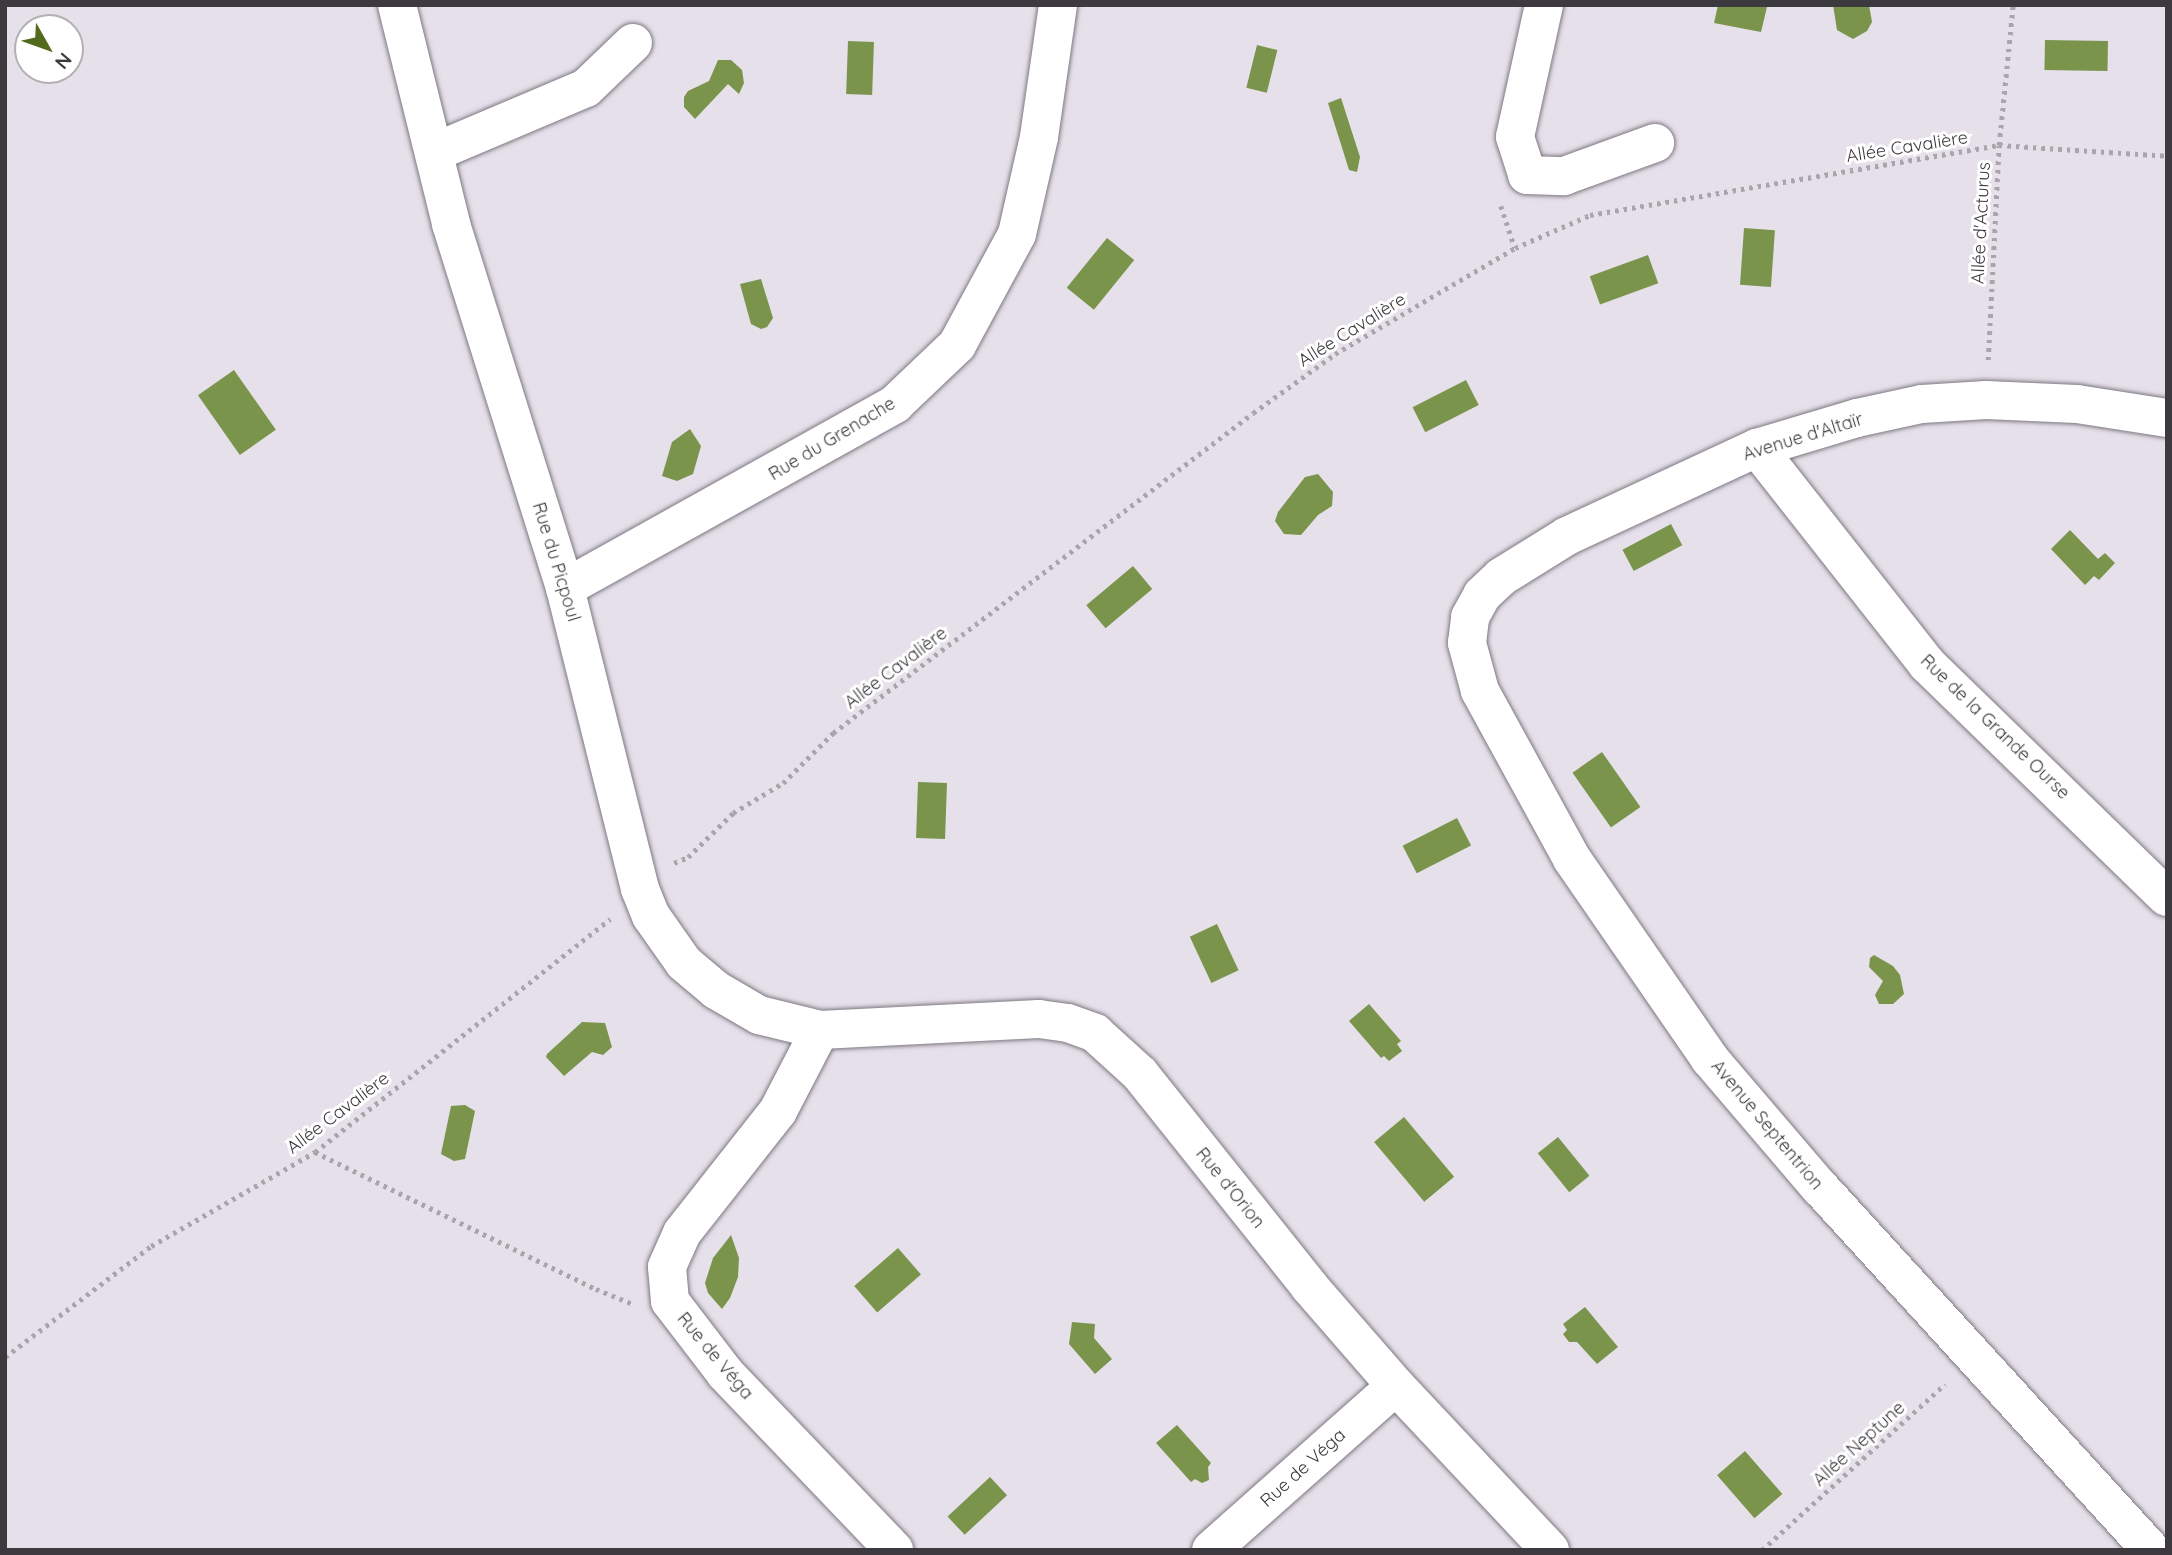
<!DOCTYPE html>
<meta charset="utf-8">
<style>
body{margin:0}
#map{position:relative;width:2172px;height:1555px;overflow:hidden;background:#e6e0ea;font-family:Quicksand,sans-serif}
div>[style]{position:absolute}
.water>*{inset:0;background:#7a944c;transform-origin:0 0}
.path>*{height:4.5px;margin-top:-2.25px;transform-origin:0;background:repeating-linear-gradient(90deg,#aaa5ad 0 3.5px,transparent 0 8.5px)}
.roads{filter:drop-shadow(0 0 2px #7d7881) drop-shadow(0 0 2px #7d7881)}
.minor>*{height:38px;margin:-19px;padding:0 19px;transform-origin:19px;border-radius:19px;background:#fff}
span{translate:-50% -50%;white-space:nowrap;text-align:center;line-height:1.15;-webkit-text-stroke:6px #fff;paint-order:stroke}
.street-label{font-size:18px;color:#3c3a3e}
.frame{position:absolute;inset:0;border:7px solid #3c3a3e;pointer-events:none}
.north{position:absolute;left:14px;top:14px;width:70px;height:70px;box-sizing:border-box;background:#fff;border:2px solid #b1b0b2;border-radius:50%;rotate:130deg;font-size:19px;font-weight:700;line-height:28px;text-align:center;color:#3c3a3e}
.north::after{content:'';display:block;margin:auto;width:24px;height:32px;background:#526a1b;clip-path:polygon(50% 0,100% 100%,50% 72%,0 100%)}
</style>
<div id="map">
<div class="water">
<div style="clip-path:polygon(1718px 5px,1767px 7px,1761px 32px,1714px 23px)"></div>
<div style="clip-path:polygon(1833px 5px,1869px 5px,1872px 22px,1867px 31px,1853px 39px,1837px 30px)"></div>
<div style="left:2045px;top:40px;width:63px;height:30px;rotate:1deg"></div>
<div style="left:848px;top:41px;width:26px;height:53px;rotate:2deg"></div>
<div style="left:1257px;top:45px;width:21px;height:44px;rotate:14deg"></div>
<div style="clip-path:polygon(718px 60px,731px 60px,742px 70px,744px 83px,739px 94px,728px 84px,695px 119px,684px 107px,684px 97px,688px 91px,709px 81px)"></div>
<div style="clip-path:polygon(1341px 98px,1360px 157px,1357px 172px,1349px 170px,1328px 103px)"></div>
<div style="left:1744px;top:228px;width:31px;height:57px;rotate:4deg"></div>
<div style="left:1107px;top:238px;width:35px;height:64px;rotate:39deg"></div>
<div style="left:1648px;top:255px;width:30px;height:62px;rotate:70deg"></div>
<div style="clip-path:polygon(761px 279px,773px 318px,767px 327px,761px 329px,751px 324px,740px 284px)"></div>
<div style="left:234px;top:370px;width:73px;height:44px;rotate:55deg"></div>
<div style="left:1466px;top:380px;width:28px;height:60px;rotate:63deg"></div>
<div style="clip-path:polygon(690px 429px,701px 446px,693px 474px,677px 481px,662px 476px,672px 442px)"></div>
<div style="clip-path:polygon(1318px 474px,1333px 492px,1332px 506px,1318px 515px,1301px 535px,1284px 534px,1275px 521px,1278px 512px,1305px 477px)"></div>
<div style="left:1671px;top:524px;width:24px;height:55px;rotate:62deg"></div>
<div style="clip-path:polygon(2070px 530px,2098px 559px,2105px 553px,2115px 563px,2099px 580px,2094px 576px,2085px 585px,2051px 549px)"></div>
<div style="left:1133px;top:566px;width:30px;height:61px;rotate:50deg"></div>
<div style="left:1602px;top:752px;width:67px;height:36px;rotate:55deg"></div>
<div style="left:918px;top:782px;width:29px;height:56px;rotate:2deg"></div>
<div style="left:1457px;top:818px;width:31px;height:61px;rotate:63deg"></div>
<div style="left:1217px;top:924px;width:51px;height:30px;rotate:65deg"></div>
<div style="clip-path:polygon(1874px 955px,1893px 966px,1900px 975px,1904px 994px,1893px 1004px,1879px 1004px,1875px 995px,1883px 981px,1869px 967px,1870px 958px)"></div>
<div style="clip-path:polygon(1369px 1004px,1401px 1041px,1397px 1044px,1402px 1051px,1389px 1061px,1384px 1056px,1381px 1058px,1349px 1021px)"></div>
<div style="clip-path:polygon(582px 1022px,605px 1023px,612px 1047px,603px 1055px,592px 1052px,564px 1076px,546px 1057px,547px 1054px)"></div>
<div style="clip-path:polygon(465px 1105px,475px 1111px,465px 1159px,454px 1161px,441px 1154px,451px 1106px)"></div>
<div style="left:1404px;top:1117px;width:78px;height:39px;rotate:50deg"></div>
<div style="left:1558px;top:1137px;width:50px;height:26px;rotate:51deg"></div>
<div style="clip-path:polygon(731px 1235px,739px 1258px,738px 1277px,730px 1298px,722px 1309px,708px 1293px,705px 1283px,713px 1258px)"></div>
<div style="left:898px;top:1248px;width:35px;height:58px;rotate:49deg"></div>
<div style="clip-path:polygon(1585px 1307px,1618px 1347px,1597px 1364px,1577px 1342px,1569px 1342px,1563px 1334px,1567px 1330px,1563px 1324px)"></div>
<div style="clip-path:polygon(1072px 1322px,1095px 1324px,1094px 1338px,1112px 1359px,1095px 1374px,1069px 1344px)"></div>
<div style="clip-path:polygon(1177px 1425px,1211px 1463px,1208px 1467px,1209px 1480px,1202px 1483px,1195px 1479px,1191px 1482px,1156px 1443px)"></div>
<div style="left:1745px;top:1451px;width:57px;height:37px;rotate:49deg"></div>
<div style="left:990px;top:1477px;width:25px;height:58px;rotate:47deg"></div>
</div>
<div class="path">
<div style="left:1501px;top:206px;width:44px;rotate:71.6deg"></div>
<div style="left:1988px;top:360px;width:215px;rotate:-87.1deg"></div>
<div style="left:1999px;top:145px;width:141px;rotate:-84.3deg"></div>
<div style="left:674px;top:863px;width:15px;rotate:-23deg"></div>
<div style="left:688px;top:857px;width:63px;rotate:-44.4deg"></div>
<div style="left:733px;top:813px;width:58px;rotate:-31deg"></div>
<div style="left:783px;top:783px;width:71px;rotate:-45deg"></div>
<div style="left:833px;top:733px;width:528px;rotate:-37.3deg"></div>
<div style="left:1253px;top:413px;width:101px;rotate:-35.7deg"></div>
<div style="left:1335px;top:354px;width:209px;rotate:-30.5deg"></div>
<div style="left:1515px;top:248px;width:82px;rotate:-23.7deg"></div>
<div style="left:1590px;top:215px;width:415px;rotate:-9.7deg"></div>
<div style="left:1999px;top:145px;width:168px;rotate:3.7deg"></div>
<div style="left:315px;top:1152px;width:313px;rotate:26deg"></div>
<div style="left:596px;top:1289px;width:38px;rotate:22deg"></div>
<div style="left:5px;top:1357px;width:183px;rotate:-37.2deg"></div>
<div style="left:151px;top:1246px;width:189px;rotate:-29.8deg"></div>
<div style="left:315px;top:1152px;width:376px;rotate:-38.3deg"></div>
<div style="left:1762px;top:1550px;width:247px;rotate:-42.2deg"></div>
</div>
<div class="roads">
<div class="minor">
<div style="left:397px;top:5px;width:226px;rotate:76.1deg"></div>
<div style="left:451px;top:224px;width:381px;rotate:72.6deg"></div>
<div style="left:565px;top:588px;width:310px;rotate:76deg"></div>
<div style="left:640px;top:889px;width:29px;rotate:68deg"></div>
<div style="left:651px;top:916px;width:57px;rotate:54.9deg"></div>
<div style="left:684px;top:963px;width:42px;rotate:40.2deg"></div>
<div style="left:716px;top:990px;width:50px;rotate:30.2deg"></div>
<div style="left:759px;top:1015px;width:63px;rotate:13.8deg"></div>
<div style="left:820px;top:1030px;width:219px;rotate:-2.9deg"></div>
<div style="left:1039px;top:1019px;width:29px;rotate:8deg"></div>
<div style="left:1068px;top:1023px;width:29px;rotate:20deg"></div>
<div style="left:1095px;top:1033px;width:61px;rotate:42.3deg"></div>
<div style="left:1140px;top:1074px;width:271px;rotate:51.4deg"></div>
<div style="left:1309px;top:1286px;width:133px;rotate:49deg"></div>
<div style="left:1396px;top:1386px;width:225px;rotate:46.8deg"></div>
<div style="left:1544px;top:5px;width:135px;rotate:102.4deg"></div>
<div style="left:1515px;top:137px;width:40px;rotate:72deg"></div>
<div style="left:1527px;top:175px;width:37px;rotate:2deg"></div>
<div style="left:1564px;top:176px;width:97px;rotate:-19.9deg"></div>
<div style="left:435px;top:152px;width:164px;rotate:-23deg"></div>
<div style="left:586px;top:88px;width:65px;rotate:-43.8deg"></div>
<div style="left:1757px;top:448px;width:275px;rotate:51.8deg"></div>
<div style="left:1927px;top:664px;width:334px;rotate:44.2deg"></div>
<div style="left:565px;top:588px;width:378px;rotate:-29.1deg"></div>
<div style="left:895px;top:404px;width:86px;rotate:-43.6deg"></div>
<div style="left:957px;top:345px;width:126px;rotate:-61.6deg"></div>
<div style="left:1017px;top:234px;width:99px;rotate:-77.2deg"></div>
<div style="left:1039px;top:137px;width:133px;rotate:-81.8deg"></div>
<div style="left:820px;top:1030px;width:91px;rotate:117.4deg"></div>
<div style="left:778px;top:1111px;width:155px;rotate:128.2deg"></div>
<div style="left:682px;top:1233px;width:37px;rotate:114deg"></div>
<div style="left:667px;top:1267px;width:34px;rotate:85deg"></div>
<div style="left:670px;top:1301px;width:91px;rotate:52.6deg"></div>
<div style="left:725px;top:1373px;width:245px;rotate:46.3deg"></div>
<div style="left:1211px;top:1550px;width:247px;rotate:-41.6deg"></div>
<div style="left:2151px;top:1550px;width:491px;rotate:-132.4deg"></div>
<div style="left:1820px;top:1188px;width:170px;rotate:-130.5deg"></div>
<div style="left:1710px;top:1059px;width:243px;rotate:-124.6deg"></div>
<div style="left:1572px;top:859px;width:192px;rotate:-118.7deg"></div>
<div style="left:1480px;top:691px;width:50px;rotate:-105.2deg"></div>
<div style="left:1467px;top:643px;width:26px;rotate:-83deg"></div>
<div style="left:1470px;top:617px;width:25px;rotate:-61deg"></div>
<div style="left:1482px;top:595px;width:26px;rotate:-43deg"></div>
<div style="left:1501px;top:577px;width:78px;rotate:-31.8deg"></div>
<div style="left:1567px;top:536px;width:209px;rotate:-24.9deg"></div>
<div style="left:1757px;top:448px;width:104px;rotate:-16.7deg"></div>
<div style="left:1857px;top:418px;width:66px;rotate:-12.2deg"></div>
<div style="left:1922px;top:404px;width:64px;rotate:-3.6deg"></div>
<div style="left:1986px;top:400px;width:91px;rotate:2.5deg"></div>
<div style="left:2077px;top:404px;width:91px;rotate:8.8deg"></div>
</div>
</div>
<div class="street-label">
<span style="left:1907px;top:147px;rotate:-9deg">Allée Cavalière</span>
<span style="left:1981px;top:223px;rotate:-87deg">Allée d'Acturus</span>
<span style="left:1352px;top:330px;rotate:-32deg">Allée Cavalière</span>
<span style="left:1803px;top:437px;rotate:-17deg">Avenue d'Altaïr</span>
<span style="left:832px;top:439px;rotate:-31deg">Rue du Grenache</span>
<span style="left:556px;top:562px;rotate:73deg">Rue du Picpoul</span>
<span style="left:896px;top:668px;rotate:-37deg">Allée Cavalière</span>
<span style="left:1995px;top:727px;rotate:44deg">Rue de la Grande Ourse</span>
<span style="left:338px;top:1113px;rotate:-37deg">Allée Cavalière</span>
<span style="left:1767px;top:1125px;rotate:50deg">Avenue Septentrion</span>
<span style="left:1230px;top:1188px;rotate:51deg">Rue d'Orion</span>
<span style="left:715px;top:1356px;rotate:50deg">Rue de Véga</span>
<span style="left:1859px;top:1444px;rotate:-42deg">Allée Neptune</span>
<span style="left:1303px;top:1468px;rotate:-42deg">Rue de Véga</span>
</div>
<div class="frame"></div>
<div class="north">N</div>
</div>
